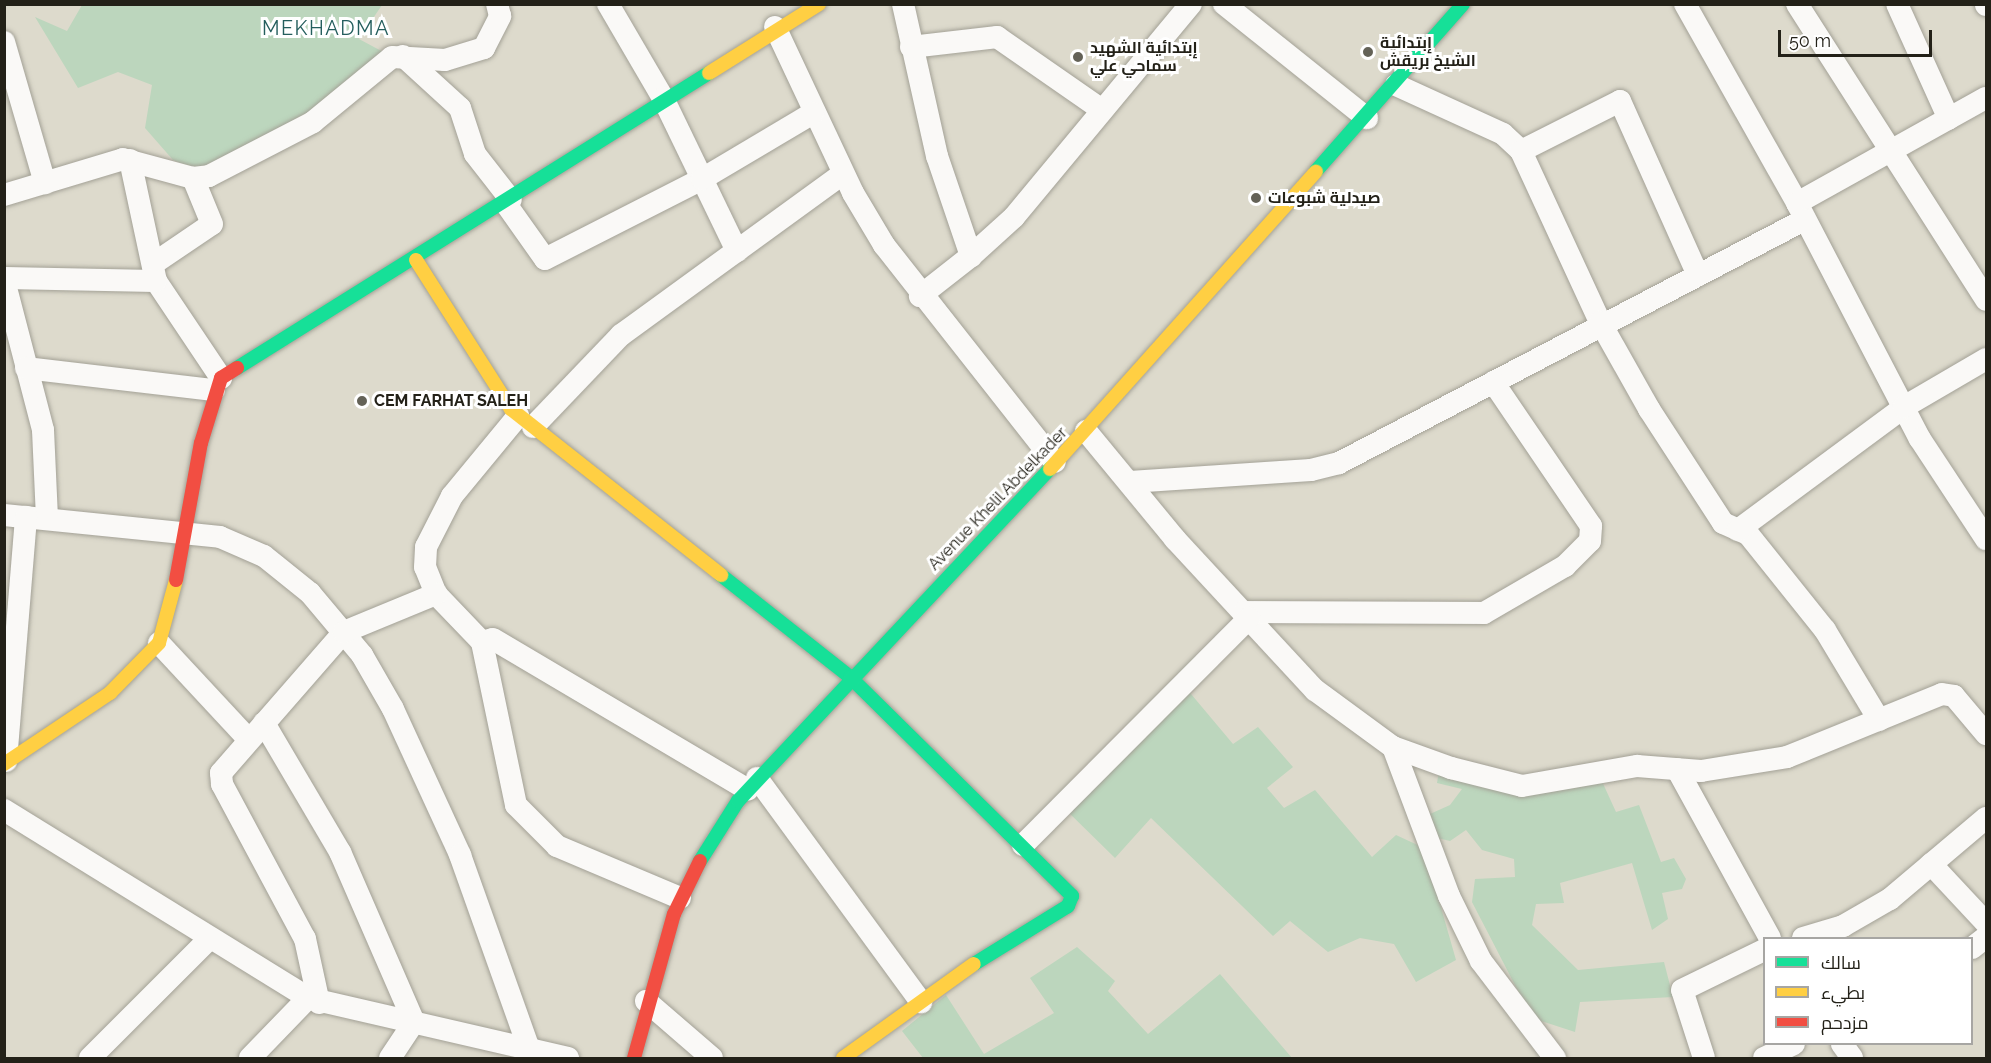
<!DOCTYPE html>
<meta charset="utf-8">
<style>
body{margin:0}
#map{position:relative;width:1991px;height:1063px;overflow:hidden;background:#dddacc;font-family:Raleway,Cairo,sans-serif}
div>[style]{position:absolute}
.green>*{inset:0;background:#bcd6bd}
.roads{filter:drop-shadow(0 0 2px #a3a196) drop-shadow(0 0 2px #a3a196)}
.street>*{height:22px;margin:-11px;padding:0 11px;transform-origin:11px;border-radius:11px;background:#faf9f7}
.fast>*{height:14px;margin:-7px;padding:0 7px;transform-origin:7px;border-radius:7px;background:#16e098}
.slow>*{height:14px;margin:-7px;padding:0 7px;transform-origin:7px;border-radius:7px;background:#ffcf43}
.jam>*{height:14px;margin:-7px;padding:0 7px;transform-origin:7px;border-radius:7px;background:#f24e42}
.dots>*{width:16px;height:16px;translate:-50% -50%;box-sizing:border-box;border:3px solid #fff;border-radius:50%}
span{translate:-50% -50%;white-space:nowrap;text-align:center;line-height:1.15;-webkit-text-stroke:6px #fff;paint-order:stroke}
.poi-label{font-size:16px;color:#232118;font-weight:700}
.left{translate:0 -50%;text-align:left}
.street-label{font-size:16px;color:#232118}
.quarter-label{font-size:20px;color:#245e5d;letter-spacing:1.5px}
.frame{position:absolute;inset:0;border:6px solid #232118;pointer-events:none}
.legend{position:absolute;left:1763px;top:937px;width:210px;height:108px;box-sizing:border-box;background:#fff;border:2px solid #a7a6a3;margin:0;padding:8px 10px;list-style:none;font-size:18px;color:#232118}
.legend li{display:flex;align-items:center;gap:12px;height:30px}
.legend b{width:30px;border:2px solid #a7a6a3}
.scale{position:absolute;left:1778px;top:30px;width:154px;height:27px;box-sizing:border-box;border:3px solid #232118;border-top:0;padding-left:8px;font-size:18px;line-height:21px;white-space:nowrap;color:#232118;-webkit-text-stroke:4px #fff;paint-order:stroke}
</style>
<div id="map">
<div class="green">
<div style="clip-path:polygon(82px 5px,382px 5px,359px 39px,387px 54px,314px 119px,201px 171px,173px 160px,145px 128px,152px 85px,118px 72px,78px 88px,35px 17px,67px 31px)"></div>
<div style="clip-path:polygon(1186px 688px,1233px 744px,1258px 727px,1293px 767px,1267px 788px,1284px 808px,1315px 790px,1372px 857px,1396px 835px,1424px 848px,1456px 960px,1416px 982px,1394px 944px,1360px 938px,1328px 952px,1290px 921px,1273px 936px,1151px 818px,1115px 858px,1064px 808px)"></div>
<div style="clip-path:polygon(1439px 771px,1467px 781px,1600px 777px,1616px 812px,1639px 805px,1661px 862px,1674px 858px,1686px 879px,1682px 889px,1662px 893px,1668px 919px,1652px 930px,1632px 863px,1560px 883px,1564px 903px,1536px 904px,1532px 925px,1578px 970px,1664px 962px,1673px 997px,1580px 1002px,1575px 1032px,1532px 1018px,1472px 902px,1475px 879px,1515px 877px,1514px 859px,1482px 850px,1466px 830px,1450px 841px,1429px 836px,1430px 814px,1450px 805px,1462px 789px,1437px 783px)"></div>
<div style="clip-path:polygon(1077px 947px,1115px 981px,1108px 991px,1148px 1034px,1220px 974px,1292px 1058px,923px 1058px,902px 1031px,946px 995px,984px 1054px,1054px 1013px,1030px 978px)"></div>
</div>
<div class="roads">
<div class="street">
<div style="left:608px;top:4px;width:109px;rotate:59.7deg"></div>
<div style="left:663px;top:98px;width:170px;rotate:64.2deg"></div>
<div style="left:903px;top:4px;width:156px;rotate:77.4deg"></div>
<div style="left:937px;top:156px;width:106px;rotate:71.2deg"></div>
<div style="left:971px;top:256px;width:65px;rotate:141.9deg"></div>
<div style="left:1224px;top:4px;width:183px;rotate:38.6deg"></div>
<div style="left:1685px;top:4px;width:228px;rotate:60.6deg"></div>
<div style="left:1797px;top:203px;width:266px;rotate:62.5deg"></div>
<div style="left:1920px;top:439px;width:120px;rotate:56.6deg"></div>
<div style="left:1797px;top:4px;width:351px;rotate:57.4deg"></div>
<div style="left:1897px;top:4px;width:126px;rotate:65.7deg"></div>
<div style="left:1986px;top:4px;width:1px;rotate:90deg"></div>
<div style="left:775px;top:27px;width:183px;rotate:64.8deg"></div>
<div style="left:853px;top:193px;width:61px;rotate:59.2deg"></div>
<div style="left:884px;top:245px;width:276px;rotate:51.8deg"></div>
<div style="left:4px;top:42px;width:147px;rotate:73.8deg"></div>
<div style="left:911px;top:47px;width:87px;rotate:-6.6deg"></div>
<div style="left:997px;top:37px;width:128px;rotate:34.8deg"></div>
<div style="left:403px;top:56px;width:77px;rotate:42.4deg"></div>
<div style="left:460px;top:108px;width:48px;rotate:71.9deg"></div>
<div style="left:475px;top:154px;width:58px;rotate:52deg"></div>
<div style="left:1396px;top:85px;width:118px;rotate:24.6deg"></div>
<div style="left:1503px;top:134px;width:25px;rotate:43deg"></div>
<div style="left:1521px;top:151px;width:188px;rotate:65.2deg"></div>
<div style="left:1600px;top:322px;width:100px;rotate:60.6deg"></div>
<div style="left:1649px;top:409px;width:136px;rotate:57deg"></div>
<div style="left:1723px;top:523px;width:27px;rotate:24deg"></div>
<div style="left:1748px;top:534px;width:123px;rotate:51.3deg"></div>
<div style="left:1825px;top:630px;width:105px;rotate:59deg"></div>
<div style="left:1521px;top:151px;width:111px;rotate:-26.8deg"></div>
<div style="left:1620px;top:101px;width:191px;rotate:65.9deg"></div>
<div style="left:130px;top:160px;width:124px;rotate:77.9deg"></div>
<div style="left:156px;top:281px;width:117px;rotate:56.2deg"></div>
<div style="left:4px;top:195px;width:124px;rotate:-16.8deg"></div>
<div style="left:123px;top:159px;width:73px;rotate:15.2deg"></div>
<div style="left:193px;top:178px;width:16px;rotate:-7deg"></div>
<div style="left:209px;top:176px;width:117px;rotate:-27.4deg"></div>
<div style="left:313px;top:122px;width:102px;rotate:-39.4deg"></div>
<div style="left:392px;top:57px;width:53px;rotate:3.2deg"></div>
<div style="left:445px;top:60px;width:41px;rotate:-17.1deg"></div>
<div style="left:484px;top:48px;width:36px;rotate:-63deg"></div>
<div style="left:500px;top:16px;width:12px;rotate:-104deg"></div>
<div style="left:1797px;top:203px;width:216px;rotate:-29.1deg"></div>
<div style="left:506px;top:204px;width:67px;rotate:54.7deg"></div>
<div style="left:545px;top:259px;width:176px;rotate:-27deg"></div>
<div style="left:702px;top:179px;width:129px;rotate:-30.7deg"></div>
<div style="left:971px;top:256px;width:58px;rotate:-42.2deg"></div>
<div style="left:1014px;top:217px;width:277px;rotate:-50.3deg"></div>
<div style="left:153px;top:264px;width:71px;rotate:-34.1deg"></div>
<div style="left:212px;top:224px;width:50px;rotate:-112.4deg"></div>
<div style="left:4px;top:278px;width:152px;rotate:1.1deg"></div>
<div style="left:4px;top:280px;width:155px;rotate:75.4deg"></div>
<div style="left:43px;top:430px;width:88px;rotate:87.4deg"></div>
<div style="left:26px;top:368px;width:189px;rotate:6.7deg"></div>
<div style="left:533px;top:427px;width:127px;rotate:-46.3deg"></div>
<div style="left:621px;top:335px;width:274px;rotate:-36deg"></div>
<div style="left:1086px;top:431px;width:140px;rotate:50.5deg"></div>
<div style="left:1175px;top:539px;width:206px;rotate:47.2deg"></div>
<div style="left:1315px;top:690px;width:97px;rotate:36.2deg"></div>
<div style="left:1393px;top:747px;width:62px;rotate:19.9deg"></div>
<div style="left:1451px;top:768px;width:73px;rotate:14.2deg"></div>
<div style="left:1522px;top:786px;width:117px;rotate:-9.9deg"></div>
<div style="left:1637px;top:766px;width:64px;rotate:4.5deg"></div>
<div style="left:1701px;top:771px;width:87px;rotate:-9.2deg"></div>
<div style="left:1787px;top:757px;width:167px;rotate:-22.1deg"></div>
<div style="left:1942px;top:694px;width:12px;rotate:9deg"></div>
<div style="left:1954px;top:696px;width:50px;rotate:49.9deg"></div>
<div style="left:1130px;top:482px;width:181px;rotate:-3.8deg"></div>
<div style="left:1311px;top:470px;width:29px;rotate:-14deg"></div>
<div style="left:1339px;top:463px;width:525px;rotate:-27.59deg"></div>
<div style="left:4px;top:515px;width:217px;rotate:5.8deg"></div>
<div style="left:220px;top:537px;width:48px;rotate:23.4deg"></div>
<div style="left:264px;top:556px;width:59px;rotate:38.8deg"></div>
<div style="left:310px;top:593px;width:81px;rotate:50deg"></div>
<div style="left:362px;top:655px;width:62px;rotate:60.1deg"></div>
<div style="left:393px;top:709px;width:161px;rotate:65.3deg"></div>
<div style="left:460px;top:855px;width:206px;rotate:70.4deg"></div>
<div style="left:1738px;top:530px;width:207px;rotate:-36.5deg"></div>
<div style="left:1904px;top:407px;width:95px;rotate:-30.3deg"></div>
<div style="left:1244px;top:612px;width:240px;rotate:0.2deg"></div>
<div style="left:1484px;top:613px;width:94px;rotate:-30.1deg"></div>
<div style="left:1565px;top:566px;width:35px;rotate:-45deg"></div>
<div style="left:1590px;top:541px;width:15px;rotate:-86deg"></div>
<div style="left:1591px;top:526px;width:174px;rotate:-124.2deg"></div>
<div style="left:482px;top:642px;width:66px;rotate:-133.8deg"></div>
<div style="left:436px;top:594px;width:29px;rotate:-112deg"></div>
<div style="left:425px;top:567px;width:20px;rotate:-87deg"></div>
<div style="left:426px;top:547px;width:57px;rotate:-63deg"></div>
<div style="left:452px;top:496px;width:104px;rotate:-50.5deg"></div>
<div style="left:159px;top:643px;width:132px;rotate:47.1deg"></div>
<div style="left:264px;top:723px;width:150px;rotate:59.5deg"></div>
<div style="left:340px;top:852px;width:185px;rotate:66.5deg"></div>
<div style="left:414px;top:1022px;width:43px;rotate:123.7deg"></div>
<div style="left:1393px;top:747px;width:159px;rotate:69.4deg"></div>
<div style="left:1449px;top:896px;width:72px;rotate:63.8deg"></div>
<div style="left:1481px;top:961px;width:122px;rotate:52.7deg"></div>
<div style="left:6px;top:761px;width:245px;rotate:-85.3deg"></div>
<div style="left:1677px;top:769px;width:193px;rotate:61.2deg"></div>
<div style="left:757px;top:778px;width:278px;rotate:53.8deg"></div>
<div style="left:4px;top:810px;width:357px;rotate:31.7deg"></div>
<div style="left:308px;top:998px;width:267px;rotate:13deg"></div>
<div style="left:1023px;top:845px;width:320px;rotate:-45.1deg"></div>
<div style="left:1931px;top:864px;width:81px;rotate:47deg"></div>
<div style="left:680px;top:898px;width:134px;rotate:-157.1deg"></div>
<div style="left:557px;top:846px;width:58px;rotate:-135deg"></div>
<div style="left:516px;top:805px;width:167px;rotate:-101.8deg"></div>
<div style="left:482px;top:642px;width:11px;rotate:-15deg"></div>
<div style="left:493px;top:639px;width:296px;rotate:30.6deg"></div>
<div style="left:1803px;top:938px;width:42px;rotate:-16.7deg"></div>
<div style="left:1843px;top:926px;width:54px;rotate:-29.9deg"></div>
<div style="left:1890px;top:899px;width:126px;rotate:-40.2deg"></div>
<div style="left:1972px;top:948px;width:18px;rotate:-38deg"></div>
<div style="left:646px;top:1001px;width:87px;rotate:40.8deg"></div>
<div style="left:319px;top:1003px;width:66px;rotate:-102.3deg"></div>
<div style="left:305px;top:939px;width:176px;rotate:-118.2deg"></div>
<div style="left:222px;top:784px;width:11px;rotate:-95deg"></div>
<div style="left:221px;top:773px;width:187px;rotate:-48.9deg"></div>
<div style="left:344px;top:632px;width:100px;rotate:-22.4deg"></div>
<div style="left:1842px;top:1044px;width:17px;rotate:54deg"></div>
<div style="left:90px;top:1058px;width:167px;rotate:-45deg"></div>
<div style="left:250px;top:1058px;width:83px;rotate:-46deg"></div>
<div style="left:1704px;top:1058px;width:71px;rotate:-107.9deg"></div>
<div style="left:1682px;top:990px;width:91px;rotate:-26deg"></div>
<div style="left:1764px;top:1058px;width:33px;rotate:-25deg"></div>
</div>
<div class="fast">
<div style="left:1316px;top:171px;width:222px;rotate:-48.6deg"></div>
<div style="left:237px;top:368px;width:557px;rotate:-32.01deg"></div>
<div style="left:721px;top:575px;width:164px;rotate:38.3deg"></div>
<div style="left:850px;top:677px;width:312px;rotate:44.6deg"></div>
<div style="left:1072px;top:896px;width:11px;rotate:112deg"></div>
<div style="left:1068px;top:906px;width:110px;rotate:148.3deg"></div>
<div style="left:700px;top:861px;width:71px;rotate:-57.7deg"></div>
<div style="left:738px;top:801px;width:456px;rotate:-46.8deg"></div>
</div>
<div class="slow">
<div style="left:709px;top:73px;width:130px;rotate:-32.1deg"></div>
<div style="left:416px;top:260px;width:177px;rotate:57.5deg"></div>
<div style="left:511px;top:409px;width:268px;rotate:38.3deg"></div>
<div style="left:1050px;top:469px;width:399px;rotate:-48.2deg"></div>
<div style="left:4px;top:764px;width:128px;rotate:-33.8deg"></div>
<div style="left:110px;top:693px;width:70px;rotate:-45.6deg"></div>
<div style="left:159px;top:643px;width:65px;rotate:-74.9deg"></div>
<div style="left:843px;top:1058px;width:161px;rotate:-35.7deg"></div>
</div>
<div class="jam">
<div style="left:176px;top:580px;width:139px;rotate:-79.7deg"></div>
<div style="left:201px;top:443px;width:68px;rotate:-72.9deg"></div>
<div style="left:221px;top:378px;width:19px;rotate:-32deg"></div>
<div style="left:634px;top:1058px;width:149px;rotate:-74.5deg"></div>
<div style="left:674px;top:914px;width:59px;rotate:-63.9deg"></div>
</div>
</div>
<div class="dots">
<div style="left:1368px;top:52px;background:#646257"></div>
<div style="left:1078px;top:57px;background:#646257"></div>
<div style="left:1256px;top:198px;background:#646257"></div>
<div style="left:362px;top:401px;background:#646257"></div>
</div>
<div class="poi-label">
<span class="left" style="left:1380px;top:52px">إبتدائية<br>الشيخ بريقش</span>
<span class="left" style="left:1090px;top:57px">إبتدائية الشهيد<br>سماحي علي</span>
<span class="left" style="left:1268px;top:198px">صيدلية شبوعات</span>
<span class="left" style="left:374px;top:401px">CEM FARHAT SALEH</span>
</div>
<div class="street-label">
<span style="left:998px;top:499px;rotate:-46deg">Avenue Khelil Abdelkader</span>
</div>
<div class="quarter-label">
<span style="left:326px;top:28px">MEKHADMA</span>
</div>
<div class="frame"></div>
<ul class="legend">
<li><b style="height:8px;background:#16e098"></b>سالك</li>
<li><b style="height:8px;background:#ffcf43"></b>بطيء</li>
<li><b style="height:8px;background:#f24e42"></b>مزدحم</li>
</ul>
<div class="scale">50 m</div>
</div>
